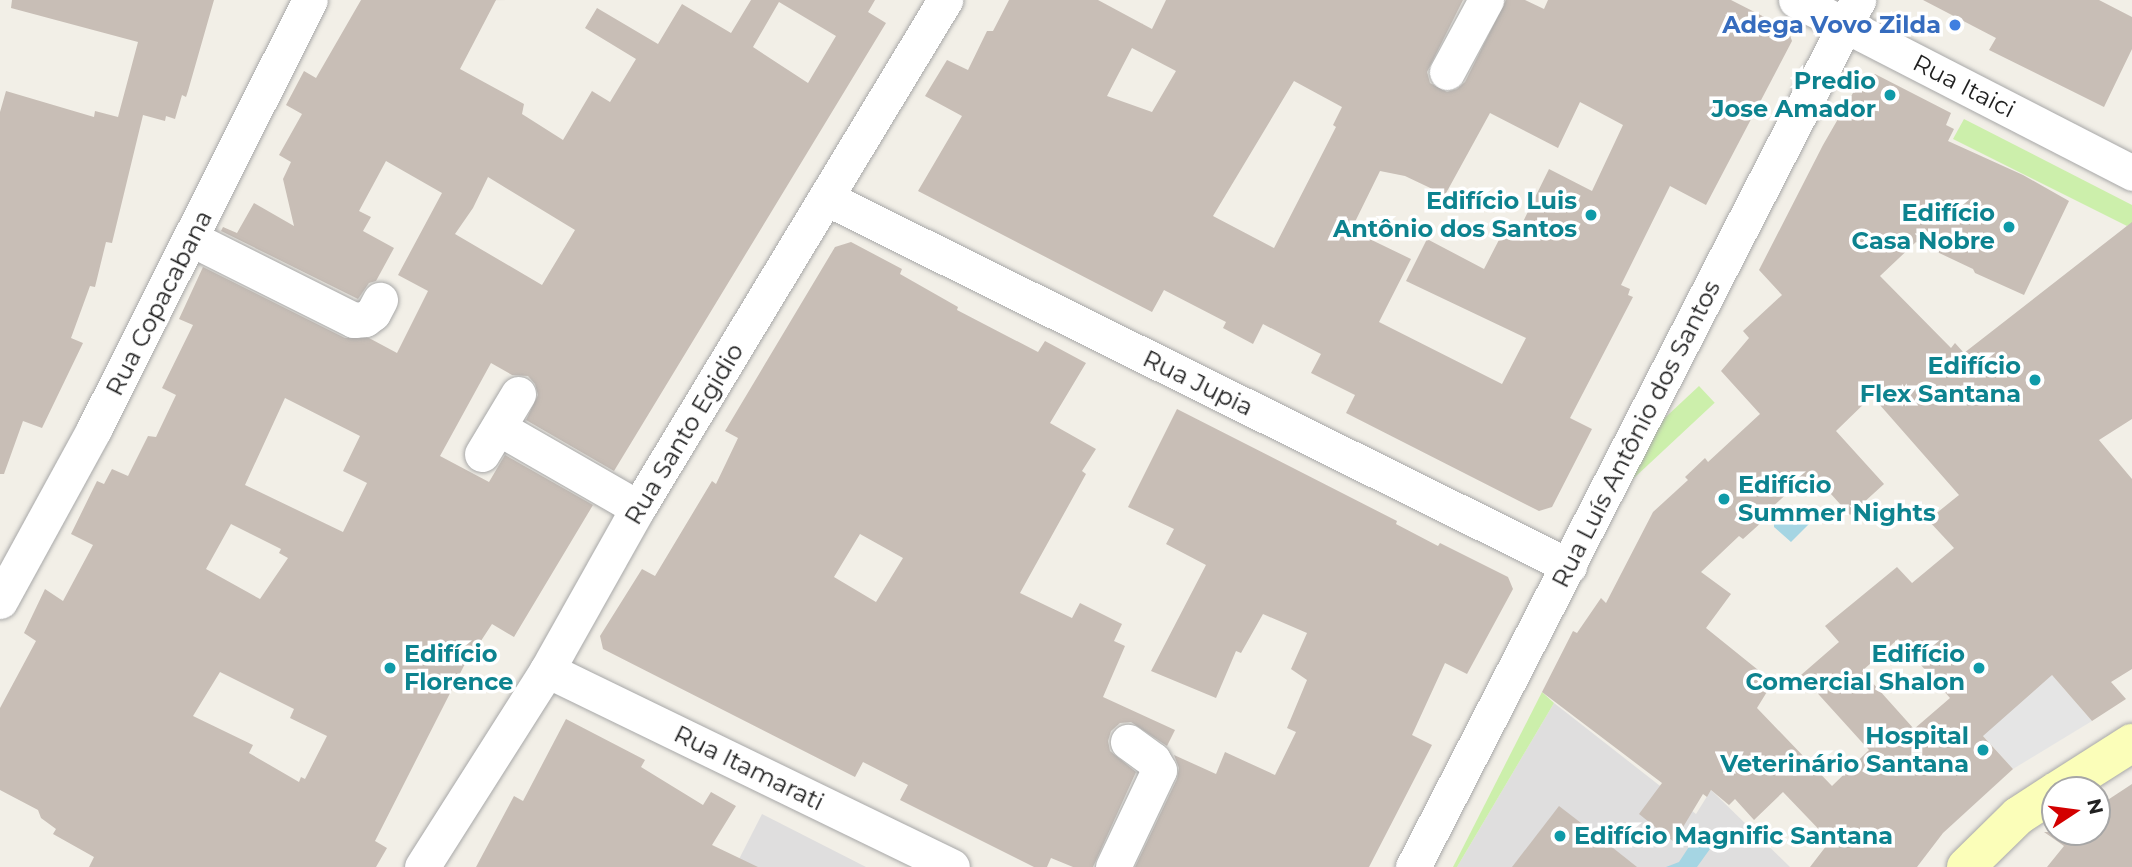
<!DOCTYPE html>
<meta charset="utf-8">
<style>
body{margin:0}
#map{position:relative;width:2132px;height:867px;overflow:hidden;background:#f2efe7;font-family:Montserrat,sans-serif}
div>[style]{position:absolute}
.residential>*{inset:0;background:#dfdede}
.grass>*{inset:0;background:#ccefab;transform-origin:0 0}
.parking>*{inset:0;background:#e5e5e5}
.water>*{inset:0;background:#a5d5e3}
.building>*{inset:0;background:#c8beb6}
.roads{filter:drop-shadow(0 0 2px #a8a8a8) drop-shadow(0 0 2px #a8a8a8)}
.street>*{height:35px;margin:-17.5px;padding:0 17.5px;transform-origin:17.5px;border-radius:17.5px;background:#fff}
.secondary>*{height:38px;margin:-19px;padding:0 19px;transform-origin:19px;border-radius:19px;background:#fbfeb9}
.dots>*{width:19px;height:19px;translate:-50% -50%;box-sizing:border-box;border:4px solid #fff;border-radius:50%}
span{translate:-50% -50%;white-space:nowrap;text-align:center;line-height:1.15;-webkit-text-stroke:7px #fff;paint-order:stroke}
.shop-label{font-size:24px;color:#366cbe;font-weight:700}
.right{translate:-100% -50%;text-align:right}
.culture-label{font-size:24px;color:#0d838f;font-weight:700}
.left{translate:0 -50%;text-align:left}
.street-label{font-size:24px;color:#212121}
.north{position:absolute;left:2041px;top:776px;width:70px;height:70px;box-sizing:border-box;background:#fff;border:2px solid #a6a6a6;border-radius:50%;rotate:77deg;font-size:19px;font-weight:700;line-height:28px;text-align:center;color:#212121}
.north::after{content:'';display:block;margin:auto;width:24px;height:32px;background:#d30000;clip-path:polygon(50% 0,100% 100%,50% 72%,0 100%)}
</style>
<div id="map">
<div class="residential">
<div style="clip-path:polygon(1554px 703px,1696px 814px,1711px 790px,1790px 867px,1457px 867px)"></div>
<div style="clip-path:polygon(762px 814px,866px 867px,735px 867px)"></div>
</div>
<div class="grass">
<div style="clip-path:polygon(1964px 119px,2132px 205px,2132px 223px,2127px 226px,1953px 139px)"></div>
<div style="left:1699px;top:386px;width:23px;height:140px;rotate:47deg"></div>
<div style="clip-path:polygon(1542px 692px,1554px 703px,1457px 867px,1453px 867px)"></div>
</div>
<div class="parking">
<div style="clip-path:polygon(1999px 614px,2092px 721px,2013px 769px,1954px 703px)"></div>
</div>
<div class="water">
<div style="clip-path:polygon(1800px 508px,1812px 521px,1791px 542px,1774px 527px,1774px 519px,1784px 513px,1790px 517px)"></div>
<div style="clip-path:polygon(1700px 830px,1715px 842px,1697px 867px,1666px 867px,1679px 862px)"></div>
</div>
<div class="building">
<div style="clip-path:polygon(12px 0,214px 0,188px 91px,186px 97px,182px 95px,175px 119px,166px 116px,165px 121px,143px 115px,112px 243px,106px 242px,95px 287px,90px 286px,71px 338px,83px 343px,42px 428px,23px 421px,4px 474px,0 474px,0 112px,6px 91px,94px 117px,95px 111px,118px 117px,138px 42px,11px 8px)"></div>
<div style="clip-path:polygon(evenodd,361px 0,496px 0,460px 69px,524px 104px,522px 114px,563px 140px,592px 91px,610px 102px,636px 59px,585px 28px,597px 8px,658px 44px,682px 4px,731px 33px,751px 0,875px 0,868px 12px,886px 23px,614px 471px,526px 420px,538px 395px,535px 384px,528px 376px,512px 375px,491px 363px,440px 456px,489px 482px,505px 455px,593px 505px,514px 637px,492px 624px,477px 647px,474px 646px,375px 841px,387px 848px,376px 867px,89px 867px,94px 857px,53px 834px,56px 829px,41px 818px,38px 810px,0 790px,0 708px,36px 641px,24px 633px,45px 589px,63px 601px,93px 545px,71px 534px,97px 481px,104px 484px,112px 469px,128px 476px,148px 436px,156px 437px,176px 395px,162px 388px,193px 325px,179px 319px,203px 267px,345px 338px,369px 338px,397px 353px,428px 291px,398px 275px,442px 193px,386px 161px,359px 211px,371px 217px,363px 231px,394px 248px,376px 281px,369px 283px,358px 299px,221px 231px,223px 227px,237px 233px,254px 203px,294px 226px,283px 179px,291px 162px,279px 155px,302px 114px,286px 105px,304px 71px,316px 78px,361px 0,779px 2px,836px 36px,808px 83px,753px 47px,779px 2px,361px 0,488px 177px,575px 230px,542px 285px,455px 234px,473px 208px,488px 177px,361px 0,285px 398px,360px 436px,343px 471px,367px 483px,343px 532px,245px 485px,285px 398px,361px 0,231px 524px,281px 549px,279px 553px,288px 558px,260px 599px,206px 569px,231px 524px,361px 0,220px 672px,294px 709px,290px 718px,327px 736px,305px 779px,301px 777px,299px 782px,249px 753px,253px 745px,193px 716px,220px 672px)"></div>
<div style="clip-path:polygon(evenodd,1009px 0,1098px 0,1152px 29px,1166px 0,1463px 0,1427px 72px,1430px 83px,1447px 92px,1457px 89px,1465px 82px,1506px 0,1525px 0,1544px 9px,1548px 0,1731px 0,1788px 29px,1792px 41px,1706px 205px,1670px 186px,1621px 285px,1630px 289px,1628px 295px,1633px 297px,1570px 418px,1592px 429px,1552px 507px,1539px 511px,1346px 413px,1355px 395px,1311px 373px,1321px 354px,1263px 324px,1253px 344px,1223px 328px,1226px 322px,1164px 290px,1152px 312px,918px 191px,962px 116px,925px 96px,947px 60px,968px 70px,987px 31px,993px 31px,1009px 0,1132px 48px,1176px 71px,1152px 112px,1107px 96px,1132px 48px,1009px 0,1294px 81px,1342px 107px,1333px 125px,1336px 127px,1274px 248px,1213px 216px,1294px 81px,1009px 0,1580px 102px,1623px 125px,1592px 191px,1549px 169px,1515px 238px,1503px 232px,1484px 269px,1427px 239px,1406px 281px,1526px 338px,1502px 384px,1379px 322px,1411px 259px,1351px 230px,1380px 171px,1405px 176px,1445px 195px,1490px 113px,1558px 148px,1580px 102px)"></div>
<div style="clip-path:polygon(1923px 0,2099px 0,2132px 17px,2132px 49px,2104px 107px,1989px 50px,1996px 38px)"></div>
<div style="clip-path:polygon(evenodd,1875px 74px,1951px 113px,1946px 125px,1954px 129px,1948px 141px,2023px 175px,2069px 201px,2024px 295px,1975px 273px,1973px 269px,1916px 242px,1880px 276px,1951px 348px,1955px 343px,1964px 353px,2132px 222px,2132px 419px,2099px 440px,2132px 479px,2132px 669px,2111px 682px,2126px 699px,2092px 721px,2052px 675px,1983px 736px,2013px 769px,1943px 833px,1917px 867px,1810px 867px,1830px 841px,1783px 792px,1754px 820px,1735px 799px,1729px 805px,1711px 790px,1707px 797px,1703px 794px,1674px 842px,1639px 814px,1662px 783px,1542px 692px,1573px 631px,1577px 633px,1601px 598px,1606px 603px,1653px 512px,1688px 480px,1685px 477px,1705px 458px,1708px 462px,1760px 414px,1721px 371px,1749px 338px,1743px 331px,1782px 295px,1759px 270px,1823px 145px,1861px 79px,1875px 74px,1872px 396px,1959px 495px,1928px 520px,1954px 548px,1912px 583px,1897px 567px,1825px 626px,1839px 642px,1801px 675px,1869px 750px,1832px 786px,1757px 708px,1773px 682px,1706px 628px,1731px 594px,1701px 572px,1739px 536px,1743px 539px,1763px 521px,1760px 518px,1811px 472px,1850px 515px,1884px 484px,1836px 431px,1872px 396px,1875px 74px,1898px 639px,1950px 698px,1914px 729px,1862px 671px,1898px 639px)"></div>
<div style="clip-path:polygon(evenodd,851px 242px,902px 269px,900px 274px,958px 307px,957px 310px,1038px 352px,1045px 341px,1086px 363px,1050px 423px,1096px 449px,1082px 471px,1086px 474px,1020px 593px,1072px 618px,1080px 603px,1122px 624px,1114px 641px,1125px 646px,1103px 697px,1175px 730px,1167px 746px,1131px 722px,1120px 723px,1111px 731px,1108px 741px,1110px 751px,1136px 772px,1093px 867px,1073px 867px,1051px 858px,1047px 867px,1034px 867px,900px 800px,908px 785px,863px 762px,855px 777px,603px 649px,600px 636px,642px 569px,655px 576px,712px 481px,716px 484px,738px 438px,725px 431px,835px 247px,851px 242px,860px 534px,903px 558px,876px 602px,834px 577px,860px 534px)"></div>
<div style="clip-path:polygon(1177px 409px,1397px 521px,1396px 524px,1438px 546px,1440px 543px,1508px 577px,1513px 589px,1467px 674px,1445px 663px,1412px 735px,1432px 745px,1369px 867px,1135px 867px,1177px 779px,1179px 768px,1174px 755px,1216px 774px,1225px 752px,1275px 775px,1296px 732px,1287px 728px,1307px 680px,1291px 669px,1307px 633px,1263px 614px,1241px 653px,1236px 651px,1216px 698px,1151px 671px,1206px 565px,1166px 544px,1174px 529px,1128px 507px)"></div>
<div style="clip-path:polygon(566px 719px,645px 760px,641px 767px,703px 805px,711px 792px,736px 806px,712px 845px,758px 867px,476px 867px,514px 796px,523px 801px)"></div>
<div style="clip-path:polygon(2132px 784px,2132px 867px,2047px 867px,2064px 846px,2044px 832px,2097px 832px,2097px 807px)"></div>
<div style="clip-path:polygon(1559px 806px,1598px 836px,1637px 867px,1512px 867px)"></div>
</div>
<div class="roads">
<div class="street">
<div style="left:1796px;top:0;width:378px;rotate:27.2deg"></div>
<div style="left:1447px;top:72px;width:82px;rotate:-61.6deg"></div>
<div style="left:828px;top:199px;width:827px;rotate:26.35deg"></div>
<div style="left:192px;top:239px;width:181px;rotate:26.6deg"></div>
<div style="left:354px;top:320px;width:11px;rotate:-5deg"></div>
<div style="left:365px;top:319px;width:10px;rotate:-37deg"></div>
<div style="left:373px;top:313px;width:15px;rotate:-62deg"></div>
<div style="left:499px;top:428px;width:160px;rotate:29.9deg"></div>
<div style="left:482px;top:454px;width:70px;rotate:-59deg"></div>
<div style="left:0;top:601px;width:196px;rotate:-61.3deg"></div>
<div style="left:94px;top:429px;width:480px;rotate:-63.3deg"></div>
<div style="left:547px;top:670px;width:450px;rotate:25.9deg"></div>
<div style="left:422px;top:867px;width:233px;rotate:-57.6deg"></div>
<div style="left:547px;top:670px;width:186px;rotate:-60.7deg"></div>
<div style="left:638px;top:508px;width:594px;rotate:-58.85deg"></div>
<div style="left:1113px;top:867px;width:107px;rotate:-64.6deg"></div>
<div style="left:1159px;top:770px;width:12px;rotate:-121deg"></div>
<div style="left:1153px;top:760px;width:31px;rotate:-144deg"></div>
<div style="left:1413px;top:867px;width:975px;rotate:-62.83deg"></div>
</div>
<div class="secondary">
<div style="left:2058px;top:790px;width:88px;rotate:-32.4deg"></div>
<div style="left:1966px;top:867px;width:73px;rotate:-44.4deg"></div>
<div style="left:2018px;top:816px;width:44px;rotate:-33deg"></div>
</div>
</div>
<div class="dots">
<div style="left:1955px;top:25px;background:#3f7fe0"></div>
<div style="left:1890px;top:95px;background:#0f9aa8"></div>
<div style="left:1591px;top:215px;background:#0f9aa8"></div>
<div style="left:2009px;top:227px;background:#0f9aa8"></div>
<div style="left:2035px;top:380px;background:#0f9aa8"></div>
<div style="left:1724px;top:499px;background:#0f9aa8"></div>
<div style="left:390px;top:668px;background:#0f9aa8"></div>
<div style="left:1979px;top:668px;background:#0f9aa8"></div>
<div style="left:1983px;top:750px;background:#0f9aa8"></div>
<div style="left:1560px;top:836px;background:#0f9aa8"></div>
</div>
<div class="shop-label">
<span class="right" style="left:1941px;top:25px">Adega Vovo Zilda</span>
</div>
<div class="culture-label">
<span class="right" style="left:1876px;top:95px">Predio<br>Jose Amador</span>
<span class="right" style="left:1577px;top:215px">Edifício Luis<br>Antônio dos Santos</span>
<span class="right" style="left:1995px;top:227px">Edifício<br>Casa Nobre</span>
<span class="right" style="left:2021px;top:380px">Edifício<br>Flex Santana</span>
<span class="left" style="left:1738px;top:499px">Edifício<br>Summer Nights</span>
<span class="left" style="left:404px;top:668px">Edifício<br>Florence</span>
<span class="right" style="left:1965px;top:668px">Edifício<br>Comercial Shalon</span>
<span class="right" style="left:1969px;top:750px">Hospital<br>Veterinário Santana</span>
<span class="left" style="left:1574px;top:836px">Edifício Magnific Santana</span>
</div>
<div class="street-label">
<span style="left:1964px;top:86px;rotate:27deg">Rua Itaici</span>
<span style="left:159px;top:303px;rotate:-63deg">Rua Copacabana</span>
<span style="left:1198px;top:383px;rotate:26deg">Rua Jupia</span>
<span style="left:684px;top:434px;rotate:-59deg">Rua Santo Egidio</span>
<span style="left:1636px;top:434px;rotate:-63deg">Rua Luís Antônio dos Santos</span>
<span style="left:749px;top:768px;rotate:26deg">Rua Itamarati</span>
</div>
<div class="north">N</div>
</div>
